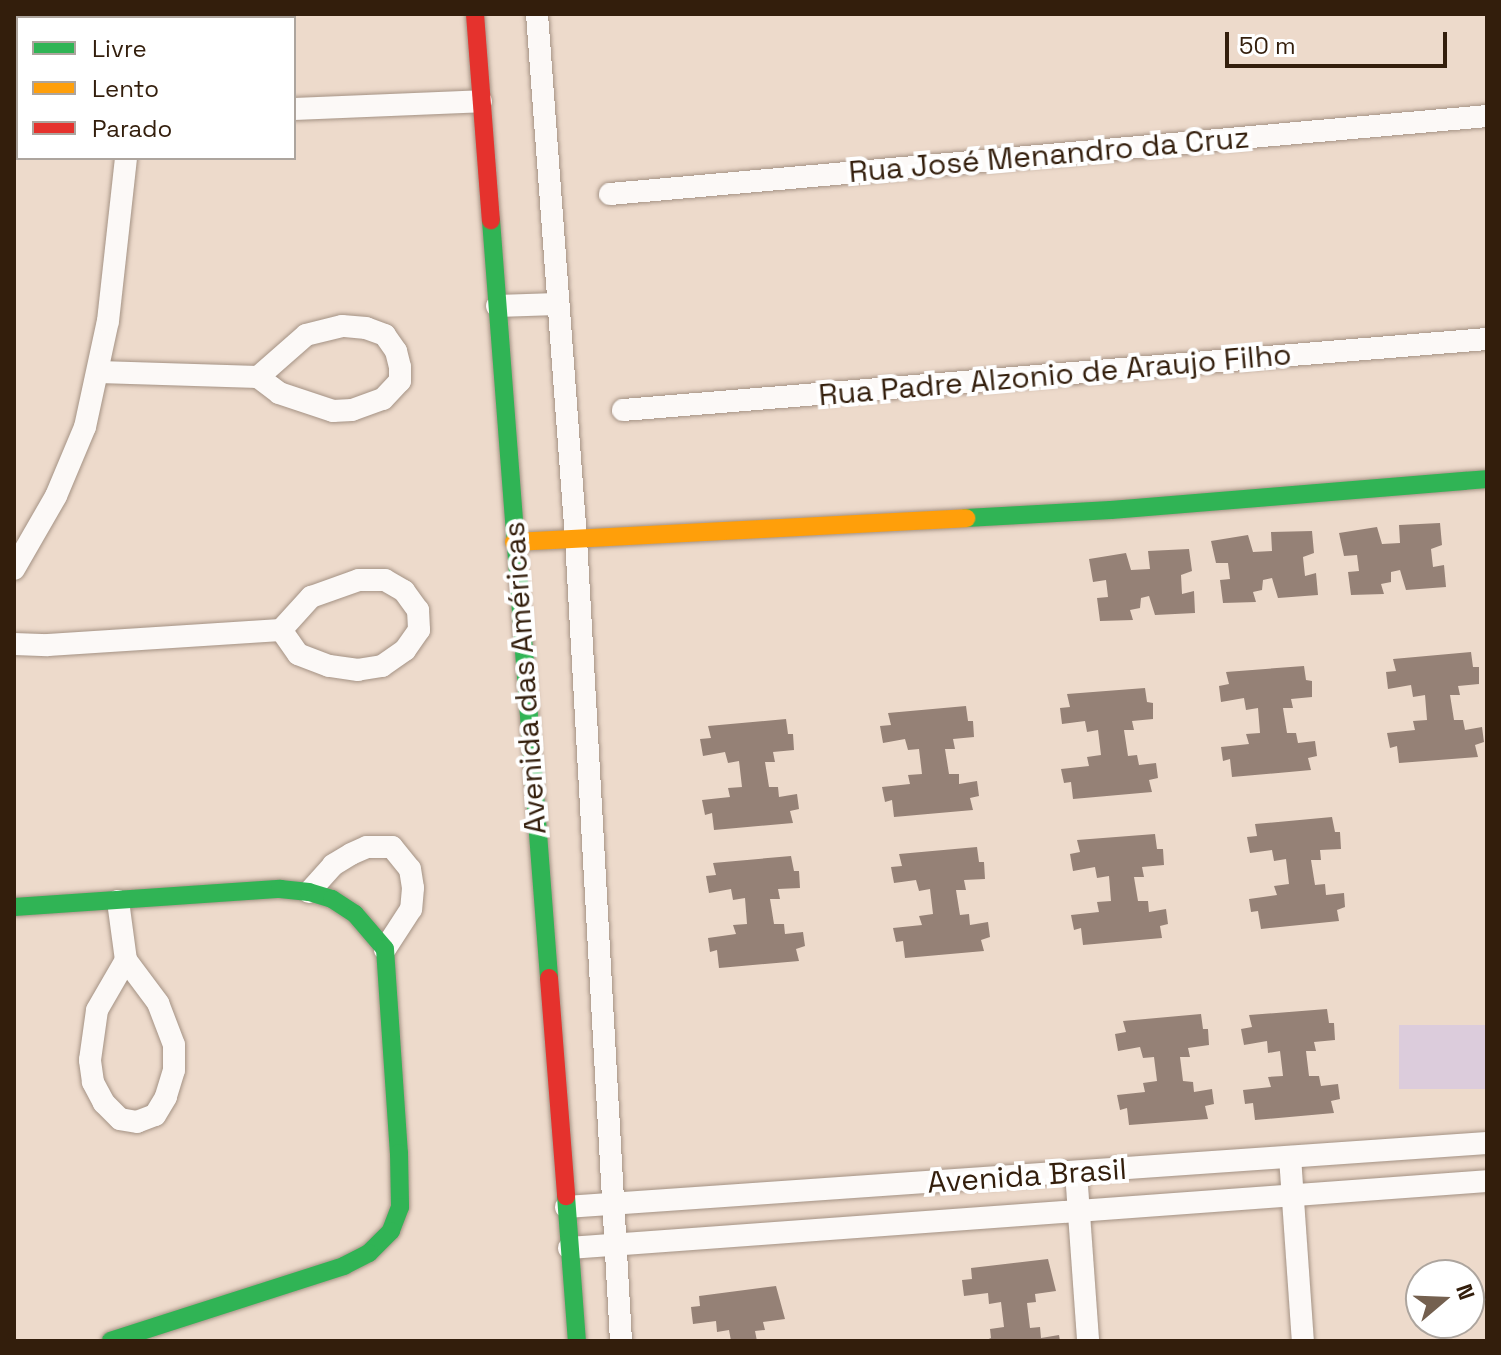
<!DOCTYPE html>
<meta charset="utf-8">
<style>
body{margin:0}
#map{position:relative;width:1501px;height:1355px;overflow:hidden;background:#eddacb;font-family:"Space Grotesk",sans-serif}
div>[style]{position:absolute}
.green>*{inset:0;background:#dcccdc;transform-origin:0 0}
.building>*{inset:0;background:#958176}
.roads{filter:drop-shadow(0 0 2px #a49284) drop-shadow(0 0 2px #a49284)}
.street>*{height:22px;margin:-11px;padding:0 11px;transform-origin:11px;border-radius:11px;background:#fcf9f7}
.fast>*{height:18px;margin:-9px;padding:0 9px;transform-origin:9px;border-radius:9px;background:#30b455}
.slow>*{height:18px;margin:-9px;padding:0 9px;transform-origin:9px;border-radius:9px;background:#ff9f0a}
.jam>*{height:18px;margin:-9px;padding:0 9px;transform-origin:9px;border-radius:9px;background:#e5322d}
span{translate:-50% -50%;white-space:nowrap;text-align:center;line-height:1.15;-webkit-text-stroke:8px #fff;paint-order:stroke}
.street-label{font-size:30px;color:#331e0c}
.frame{position:absolute;inset:0;border:16px solid #331e0c;pointer-events:none}
.legend{position:absolute;left:16px;top:16px;width:280px;height:144px;box-sizing:border-box;background:#fff;border:2px solid #ada59e;margin:0;padding:10px 14px;list-style:none;font-size:24px;color:#331e0c}
.legend li{display:flex;align-items:center;gap:16px;height:40px}
.legend b{width:40px;border:2px solid #ada59e}
.north{position:absolute;left:1405px;top:1259px;width:80px;height:80px;box-sizing:border-box;background:#fff;border:2px solid #ada59e;border-radius:50%;rotate:71deg;font-size:22px;font-weight:700;line-height:32px;text-align:center;color:#331e0c}
.north::after{content:'';display:block;margin:auto;width:28px;height:36px;background:#74604f;clip-path:polygon(50% 0,100% 100%,50% 72%,0 100%)}
.scale{position:absolute;left:1225px;top:32px;width:222px;height:36px;box-sizing:border-box;border:4px solid #331e0c;border-top:0;padding-left:10px;font-size:24px;line-height:28px;white-space:nowrap;color:#331e0c;-webkit-text-stroke:6px #fff;paint-order:stroke}
</style>
<div id="map">
<div class="green">
<div style="left:1487px;top:1025px;width:64px;height:88px;rotate:90deg"></div>
</div>
<div class="building">
<div style="clip-path:polygon(1440px 523px,1442px 545px,1431px 549px,1433px 567px,1444px 565px,1446px 587px,1406px 590px,1400px 570px,1391px 572px,1391px 582px,1381px 584px,1384px 594px,1351px 595px,1348px 572px,1359px 571px,1357px 555px,1344px 556px,1339px 533px,1377px 527px,1382px 544px,1400px 543px,1399px 525px)"></div>
<div style="clip-path:polygon(1312px 531px,1314px 553px,1303px 557px,1305px 576px,1316px 573px,1318px 595px,1278px 598px,1272px 578px,1263px 580px,1262px 590px,1253px 592px,1256px 602px,1223px 603px,1220px 580px,1230px 579px,1228px 563px,1216px 563px,1211px 541px,1248px 535px,1253px 552px,1272px 551px,1271px 532px)"></div>
<div style="clip-path:polygon(1189px 549px,1192px 571px,1181px 575px,1182px 594px,1194px 591px,1195px 613px,1155px 615px,1149px 596px,1141px 598px,1140px 608px,1130px 610px,1133px 620px,1100px 621px,1097px 598px,1108px 597px,1106px 580px,1093px 582px,1089px 559px,1126px 553px,1131px 570px,1150px 569px,1148px 551px)"></div>
<div style="clip-path:polygon(1471px 652px,1473px 667px,1479px 667px,1479px 684px,1458px 686px,1460px 695px,1450px 695px,1454px 720px,1463px 720px,1465px 730px,1482px 727px,1484px 742px,1475px 745px,1478px 757px,1399px 763px,1397px 746px,1390px 748px,1387px 733px,1415px 730px,1413px 721px,1427px 720px,1425px 695px,1413px 697px,1411px 685px,1388px 689px,1386px 672px,1396px 671px,1393px 659px)"></div>
<div style="clip-path:polygon(1304px 666px,1306px 680px,1312px 681px,1312px 697px,1291px 699px,1293px 708px,1283px 708px,1287px 733px,1296px 733px,1298px 743px,1315px 741px,1317px 756px,1308px 758px,1311px 770px,1232px 777px,1230px 759px,1223px 761px,1221px 747px,1249px 744px,1246px 734px,1260px 733px,1258px 708px,1246px 710px,1244px 698px,1221px 702px,1219px 686px,1229px 684px,1226px 672px)"></div>
<div style="clip-path:polygon(1145px 688px,1147px 702px,1153px 703px,1153px 719px,1132px 721px,1134px 730px,1124px 730px,1128px 756px,1137px 755px,1139px 765px,1156px 763px,1158px 778px,1149px 780px,1152px 792px,1073px 799px,1071px 782px,1064px 783px,1061px 769px,1089px 766px,1087px 757px,1101px 755px,1098px 730px,1087px 732px,1085px 721px,1062px 724px,1060px 708px,1070px 707px,1067px 694px)"></div>
<div style="clip-path:polygon(966px 706px,968px 721px,973px 721px,974px 737px,953px 739px,955px 749px,945px 749px,949px 774px,959px 774px,959px 784px,977px 781px,979px 796px,970px 798px,973px 810px,894px 817px,892px 800px,885px 802px,882px 787px,910px 784px,908px 775px,922px 774px,919px 749px,908px 750px,905px 739px,883px 743px,880px 726px,891px 725px,888px 713px)"></div>
<div style="clip-path:polygon(786px 719px,788px 734px,793px 734px,794px 750px,773px 752px,775px 762px,765px 762px,769px 787px,778px 787px,779px 797px,797px 794px,799px 809px,790px 811px,793px 823px,714px 830px,712px 813px,705px 815px,702px 800px,730px 797px,728px 788px,742px 787px,739px 761px,728px 763px,725px 752px,703px 756px,700px 739px,711px 738px,708px 726px)"></div>
<div style="clip-path:polygon(1332px 817px,1335px 832px,1340px 832px,1341px 849px,1320px 850px,1321px 860px,1311px 860px,1315px 885px,1325px 884px,1326px 895px,1344px 893px,1345px 907px,1337px 910px,1339px 921px,1261px 929px,1258px 911px,1251px 912px,1249px 899px,1277px 895px,1274px 886px,1289px 884px,1286px 859px,1274px 861px,1272px 850px,1250px 853px,1247px 837px,1257px 836px,1255px 824px)"></div>
<div style="clip-path:polygon(1155px 834px,1157px 849px,1163px 849px,1164px 865px,1142px 867px,1144px 877px,1134px 877px,1138px 901px,1148px 901px,1149px 912px,1166px 909px,1168px 924px,1160px 926px,1162px 938px,1083px 945px,1081px 928px,1074px 930px,1071px 915px,1099px 912px,1097px 902px,1111px 901px,1109px 876px,1097px 878px,1095px 867px,1073px 871px,1070px 854px,1080px 852px,1077px 840px)"></div>
<div style="clip-path:polygon(977px 847px,979px 862px,984px 862px,985px 879px,964px 880px,966px 890px,956px 890px,960px 915px,969px 914px,970px 925px,988px 922px,990px 937px,981px 940px,984px 951px,905px 958px,903px 941px,896px 942px,893px 928px,922px 925px,919px 916px,933px 914px,930px 889px,919px 891px,916px 880px,894px 883px,891px 867px,902px 866px,899px 854px)"></div>
<div style="clip-path:polygon(791px 856px,794px 871px,799px 871px,800px 888px,778px 889px,780px 899px,770px 899px,774px 924px,784px 924px,785px 934px,803px 932px,805px 946px,796px 949px,799px 961px,719px 968px,717px 950px,710px 952px,708px 938px,736px 934px,733px 925px,747px 924px,745px 898px,733px 900px,731px 889px,709px 893px,706px 876px,716px 875px,713px 863px)"></div>
<div style="clip-path:polygon(1327px 1009px,1329px 1023px,1334px 1023px,1335px 1040px,1314px 1042px,1316px 1051px,1306px 1051px,1309px 1076px,1319px 1076px,1321px 1086px,1338px 1084px,1340px 1099px,1331px 1101px,1334px 1113px,1255px 1120px,1253px 1103px,1245px 1104px,1243px 1090px,1271px 1087px,1268px 1077px,1283px 1076px,1280px 1051px,1268px 1053px,1267px 1041px,1244px 1045px,1241px 1029px,1252px 1027px,1249px 1015px)"></div>
<div style="clip-path:polygon(1201px 1014px,1203px 1029px,1208px 1029px,1209px 1045px,1188px 1048px,1190px 1057px,1180px 1057px,1183px 1081px,1193px 1082px,1194px 1092px,1212px 1089px,1214px 1104px,1205px 1106px,1208px 1119px,1129px 1125px,1127px 1108px,1120px 1110px,1117px 1095px,1145px 1092px,1143px 1083px,1157px 1081px,1154px 1057px,1143px 1058px,1140px 1047px,1118px 1051px,1115px 1034px,1126px 1032px,1123px 1021px)"></div>
<div style="clip-path:polygon(1048px 1259px,1056px 1291px,1035px 1294px,1036px 1302px,1027px 1303px,1030px 1328px,1040px 1327px,1041px 1338px,1059px 1335px,1060px 1341px,984px 1341px,991px 1338px,990px 1329px,1004px 1327px,1001px 1302px,989px 1304px,988px 1293px,964px 1296px,962px 1280px,972px 1279px,971px 1268px)"></div>
<div style="clip-path:polygon(776px 1286px,785px 1319px,763px 1322px,765px 1330px,755px 1331px,757px 1341px,731px 1341px,729px 1330px,717px 1332px,716px 1321px,693px 1324px,691px 1307px,700px 1306px,699px 1296px)"></div>
</div>
<div class="roads">
<div class="street">
<div style="left:537px;top:14px;width:526px;rotate:85.75deg"></div>
<div style="left:576px;top:539px;width:803px;rotate:86.79deg"></div>
<div style="left:203px;top:16px;width:8px;rotate:-14deg"></div>
<div style="left:139px;top:18px;width:7px;rotate:-34deg"></div>
<div style="left:14px;top:37px;width:4px"></div>
<div style="left:14px;top:100px;width:4px;rotate:-14deg"></div>
<div style="left:294px;top:109px;width:187px;rotate:-2.4deg"></div>
<div style="left:610px;top:194px;width:880px;rotate:-5.08deg"></div>
<div style="left:497px;top:306px;width:60px;rotate:-1.9deg"></div>
<div style="left:99px;top:372px;width:159px;rotate:1.8deg"></div>
<div style="left:258px;top:377px;width:26px;rotate:37deg"></div>
<div style="left:279px;top:393px;width:57px;rotate:18.4deg"></div>
<div style="left:333px;top:411px;width:19px;rotate:-3deg"></div>
<div style="left:352px;top:410px;width:33px;rotate:-20deg"></div>
<div style="left:383px;top:399px;width:25px;rotate:-47deg"></div>
<div style="left:400px;top:381px;width:14px;rotate:-90deg"></div>
<div style="left:400px;top:367px;width:16px;rotate:-104deg"></div>
<div style="left:396px;top:351px;width:19px;rotate:-125deg"></div>
<div style="left:385px;top:335px;width:20px;rotate:-160deg"></div>
<div style="left:366px;top:328px;width:24px;rotate:-175deg"></div>
<div style="left:342px;top:326px;width:37px;rotate:166deg"></div>
<div style="left:306px;top:335px;width:64px;rotate:138.8deg"></div>
<div style="left:623px;top:410px;width:867px;rotate:-4.7deg"></div>
<div style="left:14px;top:569px;width:84px;rotate:-60.1deg"></div>
<div style="left:56px;top:496px;width:75px;rotate:-67.2deg"></div>
<div style="left:85px;top:427px;width:108px;rotate:-77.8deg"></div>
<div style="left:108px;top:321px;width:164px;rotate:-83.7deg"></div>
<div style="left:14px;top:644px;width:34px;rotate:2deg"></div>
<div style="left:48px;top:645px;width:233px;rotate:-3.7deg"></div>
<div style="left:281px;top:630px;width:45px;rotate:-47.7deg"></div>
<div style="left:311px;top:597px;width:51px;rotate:-19.5deg"></div>
<div style="left:359px;top:580px;width:26px"></div>
<div style="left:385px;top:580px;width:22px;rotate:30deg"></div>
<div style="left:404px;top:591px;width:24px;rotate:54deg"></div>
<div style="left:418px;top:610px;width:20px;rotate:87deg"></div>
<div style="left:419px;top:630px;width:24px;rotate:125deg"></div>
<div style="left:405px;top:650px;width:28px;rotate:145deg"></div>
<div style="left:382px;top:666px;width:24px;rotate:171deg"></div>
<div style="left:358px;top:670px;width:29px;rotate:-172deg"></div>
<div style="left:329px;top:666px;width:33px;rotate:-159deg"></div>
<div style="left:298px;top:654px;width:29px;rotate:-125deg"></div>
<div style="left:309px;top:892px;width:36px;rotate:-48deg"></div>
<div style="left:333px;top:865px;width:21px;rotate:-31deg"></div>
<div style="left:351px;top:854px;width:17px;rotate:-24deg"></div>
<div style="left:367px;top:847px;width:25px"></div>
<div style="left:392px;top:847px;width:28px;rotate:51deg"></div>
<div style="left:410px;top:869px;width:19px;rotate:81deg"></div>
<div style="left:413px;top:888px;width:21px;rotate:95deg"></div>
<div style="left:411px;top:909px;width:48px;rotate:123deg"></div>
<div style="left:118px;top:901px;width:60px;rotate:82.3deg"></div>
<div style="left:126px;top:960px;width:54px;rotate:53.3deg"></div>
<div style="left:158px;top:1003px;width:45px;rotate:69.1deg"></div>
<div style="left:174px;top:1045px;width:25px;rotate:90deg"></div>
<div style="left:174px;top:1070px;width:28px;rotate:107deg"></div>
<div style="left:166px;top:1097px;width:21px;rotate:121deg"></div>
<div style="left:155px;top:1115px;width:19px;rotate:159deg"></div>
<div style="left:137px;top:1122px;width:17px;rotate:-170deg"></div>
<div style="left:120px;top:1119px;width:23px;rotate:-135deg"></div>
<div style="left:104px;top:1103px;width:24px;rotate:-118deg"></div>
<div style="left:93px;top:1082px;width:22px;rotate:-98deg"></div>
<div style="left:90px;top:1060px;width:50px;rotate:-82deg"></div>
<div style="left:97px;top:1010px;width:58px;rotate:-59.9deg"></div>
<div style="left:1290px;top:1157px;width:184px;rotate:86deg"></div>
<div style="left:1076px;top:1172px;width:169px;rotate:85.9deg"></div>
<div style="left:566px;top:1207px;width:923px;rotate:-3.98deg"></div>
<div style="left:569px;top:1248px;width:920px;rotate:-4.17deg"></div>
</div>
<div class="fast">
<div style="left:491px;top:220px;width:760px;rotate:85.62deg"></div>
<div style="left:966px;top:518px;width:145px;rotate:-3.2deg"></div>
<div style="left:1111px;top:510px;width:377px;rotate:-4.7deg"></div>
<div style="left:14px;top:907px;width:267px;rotate:-3.9deg"></div>
<div style="left:280px;top:889px;width:29px;rotate:6deg"></div>
<div style="left:309px;top:892px;width:24px;rotate:17deg"></div>
<div style="left:332px;top:899px;width:27px;rotate:33deg"></div>
<div style="left:355px;top:914px;width:46px;rotate:49.4deg"></div>
<div style="left:385px;top:949px;width:204px;rotate:86.1deg"></div>
<div style="left:399px;top:1153px;width:54px;rotate:88.9deg"></div>
<div style="left:400px;top:1207px;width:26px;rotate:111deg"></div>
<div style="left:391px;top:1231px;width:31px;rotate:135deg"></div>
<div style="left:369px;top:1253px;width:28px;rotate:153deg"></div>
<div style="left:344px;top:1266px;width:245px;rotate:162.2deg"></div>
<div style="left:566px;top:1196px;width:145px;rotate:85.7deg"></div>
</div>
<div class="slow">
<div style="left:514px;top:542px;width:453px;rotate:-3deg"></div>
</div>
<div class="jam">
<div style="left:475px;top:14px;width:207px;rotate:85.6deg"></div>
<div style="left:549px;top:978px;width:219px;rotate:85.5deg"></div>
</div>
</div>
<div class="street-label">
<span style="left:1049px;top:155px;rotate:-5deg">Rua José Menandro da Cruz</span>
<span style="left:1055px;top:375px;rotate:-5deg">Rua Padre Alzonio de Araujo Filho</span>
<span style="left:525px;top:678px;rotate:-94deg">Avenida das Américas</span>
<span style="left:1027px;top:1176px;rotate:-4deg">Avenida Brasil</span>
</div>
<div class="frame"></div>
<ul class="legend">
<li><b style="height:10px;background:#30b455"></b>Livre</li>
<li><b style="height:10px;background:#ff9f0a"></b>Lento</li>
<li><b style="height:10px;background:#e5322d"></b>Parado</li>
</ul>
<div class="north">N</div>
<div class="scale">50 m</div>
</div>
